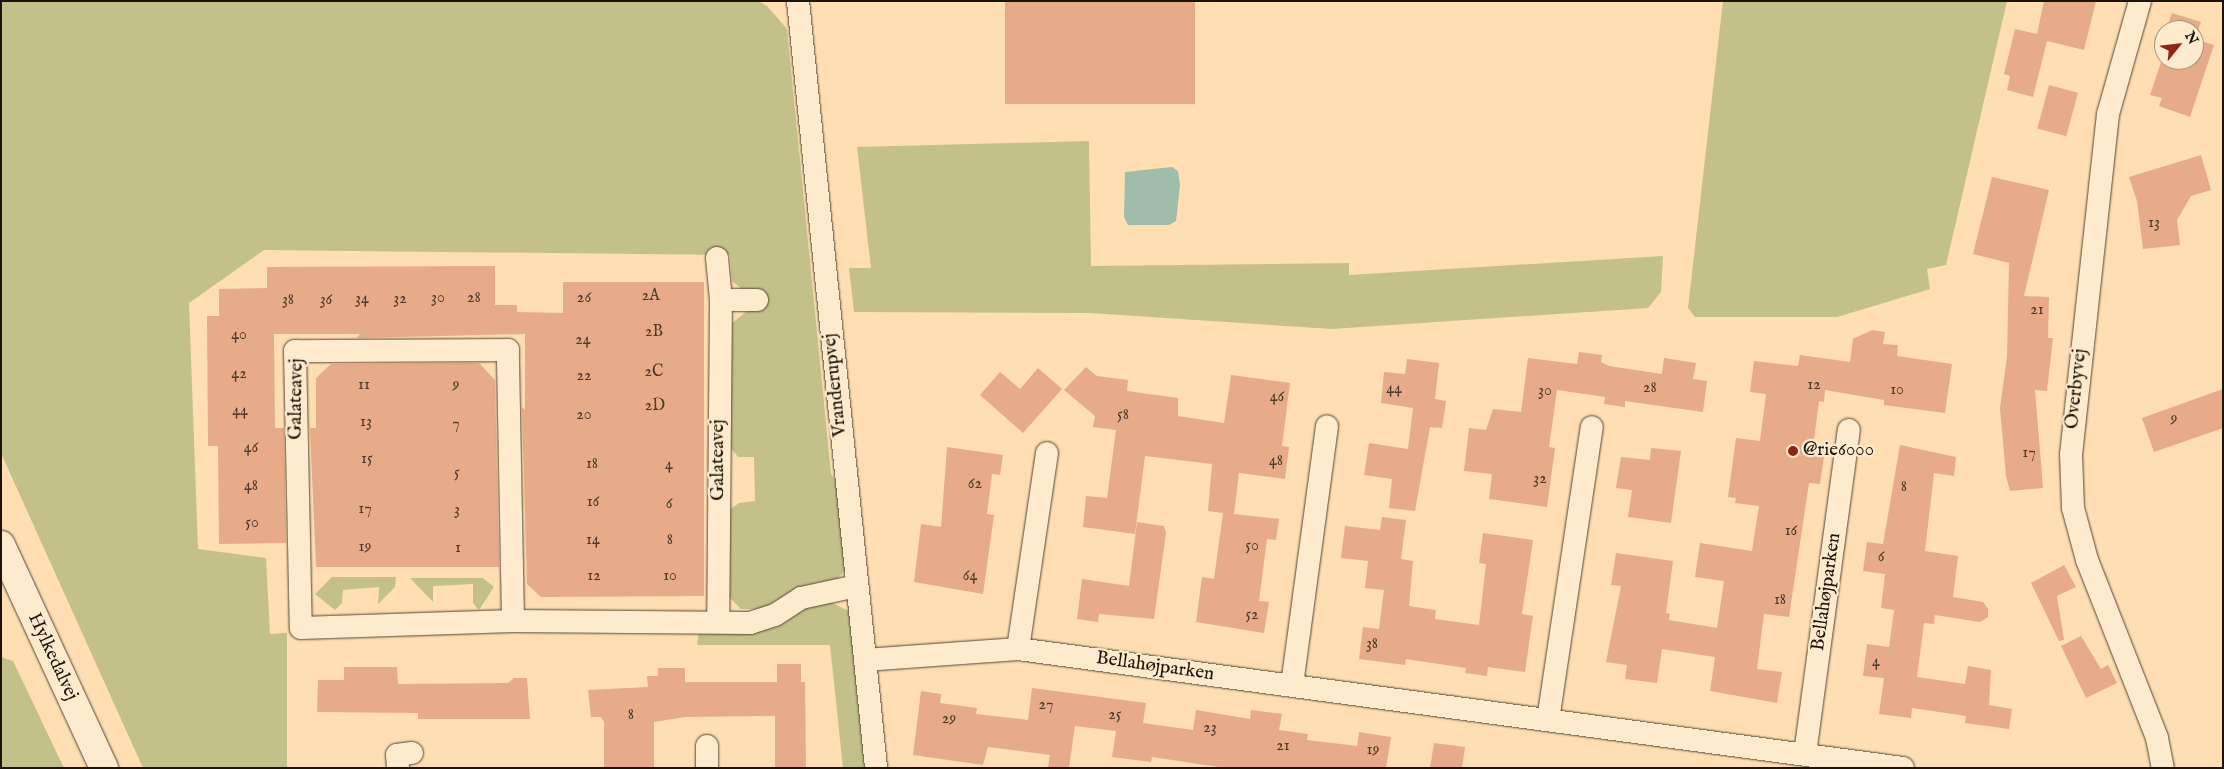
<!DOCTYPE html>
<meta charset="utf-8">
<style>
body{margin:0}
#map{position:relative;width:2224px;height:769px;overflow:hidden;background:#fedeb2;font-family:"IM FELL English",serif}
div>[style]{position:absolute}
.green>*{inset:0;background:#c3c08a}
.water>*{inset:0;background:#a0bcab}
.building>*{inset:0;background:#e7ab89;transform-origin:0 0}
.roads{filter:drop-shadow(0 0 1px #544634) drop-shadow(0 0 1px #544634)}
.minor>*{height:22px;margin:-11px;padding:0 11px;transform-origin:11px;border-radius:11px;background:#feeacd}
.tertiary>*{height:28px;margin:-14px;padding:0 14px;transform-origin:14px;border-radius:14px;background:#feeacd}
.dots>*{width:14px;height:14px;translate:-50% -50%;box-sizing:border-box;border:2px solid #feeacd;border-radius:50%}
span{translate:-50% -50%;white-space:nowrap;text-align:center;line-height:1.15;-webkit-text-stroke:4.5px #feeacd;paint-order:stroke}
.number-label{font-size:16px;color:#4f3a2a}
.number-label span{-webkit-text-stroke-width:0}
.street-label{font-size:19px;color:#1c140a}
.poi-label{font-size:19px;color:#1c140a}
.left{translate:0 -50%;text-align:left}
.frame{position:absolute;inset:0;border:2px solid #1c140a;pointer-events:none}
.north{position:absolute;left:2154px;top:20px;width:50px;height:50px;box-sizing:border-box;background:#feeacd;border:1px solid #a4947f;border-radius:50%;rotate:61deg;font-size:14px;font-weight:700;line-height:20px;text-align:center;color:#1c140a}
.north::after{content:'';display:block;margin:auto;width:18px;height:22px;background:#8f2418;clip-path:polygon(50% 0,100% 100%,50% 72%,0 100%)}
</style>
<div id="map">
<div class="green">
<div style="clip-path:polygon(1px 1px,758px 1px,767px 6px,787px 29px,831px 474px,837px 483px,846px 570px,837px 579px,818px 583px,760px 609px,741px 609px,728px 596px,729px 510px,739px 503px,755px 501px,754px 457px,738px 457px,730px 447px,731px 324px,747px 311px,742px 289px,732px 281px,730px 255px,264px 250px,189px 303px,198px 549px,266px 558px,270px 634px,287px 633px,287px 768px,143px 768px,1px 453px)"></div>
<div style="clip-path:polygon(1723px 1px,2007px 1px,1946px 265px,1927px 269px,1930px 289px,1837px 317px,1695px 317px,1688px 308px)"></div>
<div style="clip-path:polygon(1089px 141px,1091px 266px,1349px 263px,1349px 275px,1663px 256px,1661px 292px,1648px 308px,1332px 329px,1090px 313px,854px 312px,849px 268px,871px 268px,857px 147px)"></div>
<div style="clip-path:polygon(332px 577px,396px 577px,395px 587px,378px 604px,379px 587px,343px 590px,342px 603px,335px 610px,315px 594px)"></div>
<div style="clip-path:polygon(410px 578px,483px 578px,494px 587px,479px 610px,473px 603px,473px 584px,433px 586px,433px 602px)"></div>
<div style="clip-path:polygon(830px 602px,849px 611px,865px 768px,843px 768px,830px 645px,697px 645px,699px 631px,769px 627px,810px 606px)"></div>
<div style="clip-path:polygon(1px 657px,13px 661px,64px 768px,1px 768px)"></div>
</div>
<div class="water">
<div style="clip-path:polygon(1172px 167px,1178px 171px,1180px 185px,1176px 221px,1169px 225px,1128px 225px,1124px 217px,1125px 172px)"></div>
</div>
<div class="building">
<div style="left:1005px;top:1px;width:190px;height:103px"></div>
<div style="clip-path:polygon(2044px 1px,2096px 1px,2084px 50px,2047px 41px,2033px 97px,2007px 90px,2010px 76px,2004px 74px,2015px 29px,2037px 34px)"></div>
<div style="clip-path:polygon(2172px 13px,2201px 22px,2195px 39px,2214px 45px,2190px 117px,2159px 106px,2162px 98px,2150px 95px,2164px 53px,2164px 60px,2194px 60px,2194px 30px,2166px 30px)"></div>
<div style="left:2049px;top:85px;width:30px;height:45px;rotate:15deg"></div>
<div style="clip-path:polygon(2201px 155px,2211px 190px,2191px 196px,2177px 220px,2180px 245px,2143px 249px,2137px 201px,2129px 177px)"></div>
<div style="clip-path:polygon(1992px 177px,2049px 190px,2024px 296px,2049px 297px,2048px 338px,2053px 338px,2047px 391px,2035px 390px,2043px 488px,2010px 491px,2006px 476px,2000px 408px,2007px 357px,2009px 263px,1973px 254px)"></div>
<div style="clip-path:polygon(495px 266px,495px 305px,517px 305px,517px 312px,563px 313px,563px 282px,704px 282px,704px 596px,541px 597px,527px 584px,522px 407px,525px 410px,525px 334px,357px 338px,360px 334px,274px 334px,275px 428px,284px 428px,286px 543px,219px 544px,218px 446px,208px 446px,207px 316px,219px 316px,219px 289px,267px 288px,267px 267px)"></div>
<div style="clip-path:polygon(1872px 330px,1885px 332px,1883px 344px,1898px 345px,1897px 356px,1952px 364px,1945px 413px,1884px 405px,1884px 400px,1825px 390px,1824px 402px,1819px 401px,1813px 448px,1825px 450px,1820px 484px,1809px 483px,1789px 617px,1764px 614px,1757px 669px,1782px 672px,1777px 703px,1710px 691px,1715px 657px,1662px 649px,1657px 683px,1625px 679px,1627px 665px,1606px 662px,1621px 586px,1611px 585px,1616px 553px,1673px 561px,1666px 613px,1670px 614px,1669px 620px,1717px 628px,1724px 581px,1695px 577px,1700px 543px,1752px 551px,1759px 506px,1735px 503px,1736px 498px,1728px 497px,1736px 438px,1760px 441px,1766px 394px,1750px 392px,1754px 361px,1798px 366px,1800px 355px,1850px 362px,1853px 339px)"></div>
<div style="clip-path:polygon(1579px 352px,1602px 355px,1601px 362px,1609px 366px,1662px 374px,1664px 358px,1696px 363px,1693px 379px,1707px 381px,1703px 412px,1625px 401px,1625px 407px,1604px 404px,1605px 397px,1557px 390px,1549px 447px,1555px 448px,1547px 507px,1489px 499px,1492px 474px,1464px 471px,1469px 428px,1486px 430px,1493px 409px,1521px 412px,1528px 358px,1577px 364px)"></div>
<div style="clip-path:polygon(1407px 359px,1439px 363px,1435px 399px,1446px 401px,1442px 428px,1430px 427px,1415px 511px,1389px 508px,1392px 479px,1364px 475px,1369px 443px,1408px 449px,1413px 408px,1381px 403px,1384px 372px,1405px 374px)"></div>
<div style="clip-path:polygon(479px 363px,495px 380px,499px 567px,316px 567px,310px 428px,316px 428px,316px 378px,331px 364px)"></div>
<div style="clip-path:polygon(1086px 367px,1097px 376px,1128px 380px,1127px 391px,1178px 398px,1178px 416px,1224px 423px,1231px 375px,1290px 383px,1282px 446px,1289px 447px,1285px 479px,1239px 473px,1234px 514px,1279px 519px,1276px 540px,1267px 539px,1259px 601px,1269px 602px,1264px 633px,1196px 622px,1202px 577px,1214px 579px,1223px 513px,1208px 511px,1212px 464px,1145px 456px,1135px 534px,1083px 527px,1086px 496px,1107px 498px,1116px 430px,1093px 427px,1095px 416px,1064px 390px)"></div>
<div style="clip-path:polygon(1038px 368px,1062px 389px,1023px 433px,980px 395px,1000px 372px,1020px 389px)"></div>
<div style="clip-path:polygon(2223px 389px,2223px 428px,2154px 452px,2142px 418px)"></div>
<div style="clip-path:polygon(1900px 445px,1956px 457px,1954px 476px,1934px 473px,1925px 551px,1958px 556px,1953px 597px,1983px 602px,1988px 609px,1988px 617px,1980px 622px,1935px 615px,1934px 624px,1924px 623px,1917px 677px,1965px 684px,1968px 666px,1991px 670px,1989px 705px,2012px 709px,2009px 729px,1965px 723px,1966px 716px,1912px 708px,1911px 718px,1879px 714px,1884px 678px,1863px 676px,1867px 644px,1889px 647px,1894px 610px,1881px 608px,1885px 574px,1863px 571px,1867px 542px,1883px 544px)"></div>
<div style="clip-path:polygon(947px 447px,1003px 455px,1000px 475px,992px 474px,987px 514px,994px 515px,983px 594px,914px 582px,921px 524px,941px 527px)"></div>
<div style="clip-path:polygon(1651px 448px,1681px 451px,1671px 523px,1628px 517px,1632px 490px,1616px 488px,1621px 457px,1650px 460px)"></div>
<div style="clip-path:polygon(1382px 517px,1406px 520px,1401px 559px,1413px 561px,1409px 606px,1436px 610px,1435px 619px,1479px 625px,1486px 564px,1479px 563px,1483px 533px,1533px 540px,1522px 614px,1533px 616px,1525px 672px,1488px 667px,1487px 676px,1465px 673px,1466px 668px,1406px 659px,1405px 665px,1359px 659px,1363px 627px,1379px 629px,1384px 590px,1365px 588px,1368px 561px,1341px 558px,1345px 526px,1380px 530px)"></div>
<div style="clip-path:polygon(1137px 522px,1164px 526px,1166px 533px,1154px 619px,1099px 614px,1098px 622px,1077px 619px,1082px 579px,1129px 586px)"></div>
<div style="clip-path:polygon(2064px 565px,2076px 587px,2057px 596px,2064px 640px,2059px 641px,2031px 583px)"></div>
<div style="clip-path:polygon(2081px 636px,2101px 669px,2108px 665px,2117px 683px,2086px 698px,2061px 646px)"></div>
<div style="clip-path:polygon(777px 664px,801px 664px,801px 682px,805px 682px,806px 768px,775px 768px,775px 716px,685px 717px,654px 722px,654px 768px,604px 768px,604px 722px,601px 717px,591px 717px,588px 690px,648px 687px,647px 676px,658px 676px,658px 668px,685px 668px,685px 682px,777px 682px)"></div>
<div style="clip-path:polygon(344px 667px,397px 667px,398px 684px,508px 683px,514px 678px,527px 678px,530px 719px,418px 719px,418px 713px,317px 712px,318px 680px,344px 680px)"></div>
<div style="clip-path:polygon(1032px 688px,1146px 703px,1143px 723px,1193px 730px,1196px 710px,1250px 719px,1251px 710px,1282px 714px,1279px 730px,1308px 734px,1307px 740px,1357px 746px,1359px 732px,1391px 737px,1386px 768px,1225px 768px,1152px 757px,1151px 762px,1112px 757px,1116px 731px,1075px 726px,1069px 768px,1048px 768px,1050px 755px,988px 747px,983px 765px,913px 755px,921px 691px,941px 694px,940px 703px,977px 708px,976px 714px,1028px 720px)"></div>
<div style="clip-path:polygon(1434px 743px,1465px 747px,1462px 768px,1430px 768px)"></div>
</div>
<div class="roads">
<div class="minor">
<div style="left:798px;top:1px;width:771px;rotate:84.19deg"></div>
<div style="left:2140px;top:1px;width:117px;rotate:105.8deg"></div>
<div style="left:2108px;top:114px;width:342px;rotate:96.2deg"></div>
<div style="left:2071px;top:454px;width:54px;rotate:87.9deg"></div>
<div style="left:2073px;top:508px;width:54px;rotate:74.9deg"></div>
<div style="left:2087px;top:560px;width:191px;rotate:68.5deg"></div>
<div style="left:2157px;top:738px;width:31px;rotate:79deg"></div>
<div style="left:717px;top:258px;width:42px;rotate:84.6deg"></div>
<div style="left:721px;top:300px;width:321px;rotate:90.5deg"></div>
<div style="left:721px;top:300px;width:36px"></div>
<div style="left:513px;top:621px;width:271px;rotate:-91.1deg"></div>
<div style="left:508px;top:350px;width:213px;rotate:179.7deg"></div>
<div style="left:295px;top:351px;width:277px;rotate:88.8deg"></div>
<div style="left:301px;top:628px;width:212px;rotate:-1.9deg"></div>
<div style="left:513px;top:621px;width:237px;rotate:0.5deg"></div>
<div style="left:750px;top:623px;width:26px;rotate:-18deg"></div>
<div style="left:775px;top:615px;width:31px;rotate:-33deg"></div>
<div style="left:801px;top:598px;width:57px;rotate:-12.1deg"></div>
<div style="left:1018px;top:649px;width:198px;rotate:-81.6deg"></div>
<div style="left:865px;top:660px;width:153px;rotate:-4.1deg"></div>
<div style="left:1018px;top:649px;width:893px;rotate:7.66deg"></div>
<div style="left:1292px;top:685px;width:261px;rotate:-82.3deg"></div>
<div style="left:1548px;top:720px;width:296px;rotate:-81.5deg"></div>
<div style="left:1805px;top:754px;width:327px;rotate:-82.3deg"></div>
<div style="left:398px;top:768px;width:13px;rotate:-94deg"></div>
<div style="left:397px;top:755px;width:15px;rotate:-8deg"></div>
<div style="left:707px;top:768px;width:22px;rotate:-90deg"></div>
</div>
<div class="tertiary">
<div style="left:1px;top:545px;width:246px;rotate:65.2deg"></div>
</div>
</div>
<div class="dots">
<div style="left:1793px;top:451px;background:#8f2418"></div>
</div>
<div class="number-label">
<span style="left:2154px;top:223px">13</span>
<span style="left:651px;top:296px">2A</span>
<span style="left:438px;top:298px">30</span>
<span style="left:474px;top:298px">28</span>
<span style="left:584px;top:298px">26</span>
<span style="left:362px;top:299px">34</span>
<span style="left:400px;top:299px">32</span>
<span style="left:288px;top:300px">38</span>
<span style="left:326px;top:300px">36</span>
<span style="left:2037px;top:310px">21</span>
<span style="left:654px;top:332px">2B</span>
<span style="left:239px;top:335px">40</span>
<span style="left:583px;top:340px">24</span>
<span style="left:654px;top:372px">2C</span>
<span style="left:239px;top:374px">42</span>
<span style="left:584px;top:376px">22</span>
<span style="left:364px;top:385px">11</span>
<span style="left:456px;top:385px">9</span>
<span style="left:1814px;top:385px">12</span>
<span style="left:1650px;top:388px">28</span>
<span style="left:1394px;top:389px">44</span>
<span style="left:1897px;top:390px">10</span>
<span style="left:1545px;top:391px">30</span>
<span style="left:1277px;top:397px">46</span>
<span style="left:655px;top:406px">2D</span>
<span style="left:240px;top:411px">44</span>
<span style="left:584px;top:415px">20</span>
<span style="left:1123px;top:415px">58</span>
<span style="left:2174px;top:419px">9</span>
<span style="left:366px;top:422px">13</span>
<span style="left:456px;top:424px">7</span>
<span style="left:251px;top:448px">46</span>
<span style="left:2029px;top:453px">17</span>
<span style="left:367px;top:459px">15</span>
<span style="left:1276px;top:461px">48</span>
<span style="left:592px;top:464px">18</span>
<span style="left:669px;top:465px">4</span>
<span style="left:457px;top:473px">5</span>
<span style="left:1540px;top:479px">32</span>
<span style="left:975px;top:484px">62</span>
<span style="left:251px;top:486px">48</span>
<span style="left:1904px;top:487px">8</span>
<span style="left:593px;top:502px">16</span>
<span style="left:669px;top:504px">6</span>
<span style="left:365px;top:509px">17</span>
<span style="left:457px;top:510px">3</span>
<span style="left:252px;top:523px">50</span>
<span style="left:1791px;top:531px">16</span>
<span style="left:593px;top:540px">14</span>
<span style="left:670px;top:540px">8</span>
<span style="left:1252px;top:546px">50</span>
<span style="left:365px;top:547px">19</span>
<span style="left:458px;top:548px">1</span>
<span style="left:1881px;top:557px">6</span>
<span style="left:594px;top:576px">12</span>
<span style="left:670px;top:576px">10</span>
<span style="left:970px;top:576px">64</span>
<span style="left:1780px;top:600px">18</span>
<span style="left:1252px;top:615px">52</span>
<span style="left:1372px;top:644px">38</span>
<span style="left:1876px;top:662px">4</span>
<span style="left:1046px;top:705px">27</span>
<span style="left:631px;top:715px">8</span>
<span style="left:1115px;top:715px">25</span>
<span style="left:949px;top:719px">29</span>
<span style="left:1210px;top:728px">23</span>
<span style="left:1283px;top:746px">21</span>
<span style="left:1373px;top:750px">19</span>
</div>
<div class="street-label">
<span style="left:836px;top:385px;rotate:-96deg">Vranderupvej</span>
<span style="left:2077px;top:389px;rotate:-84deg">Overbyvej</span>
<span style="left:297px;top:399px;rotate:-89deg">Galateavej</span>
<span style="left:719px;top:460px;rotate:-90deg">Galateavej</span>
<span style="left:1827px;top:592px;rotate:-82deg">Bellahøjparken</span>
<span style="left:52px;top:657px;rotate:65deg">Hylkedalvej</span>
<span style="left:1155px;top:667px;rotate:8deg">Bellahøjparken</span>
</div>
<div class="poi-label">
<span class="left" style="left:1803px;top:451px">@rie6000</span>
</div>
<div class="frame"></div>
<div class="north">N</div>
</div>
